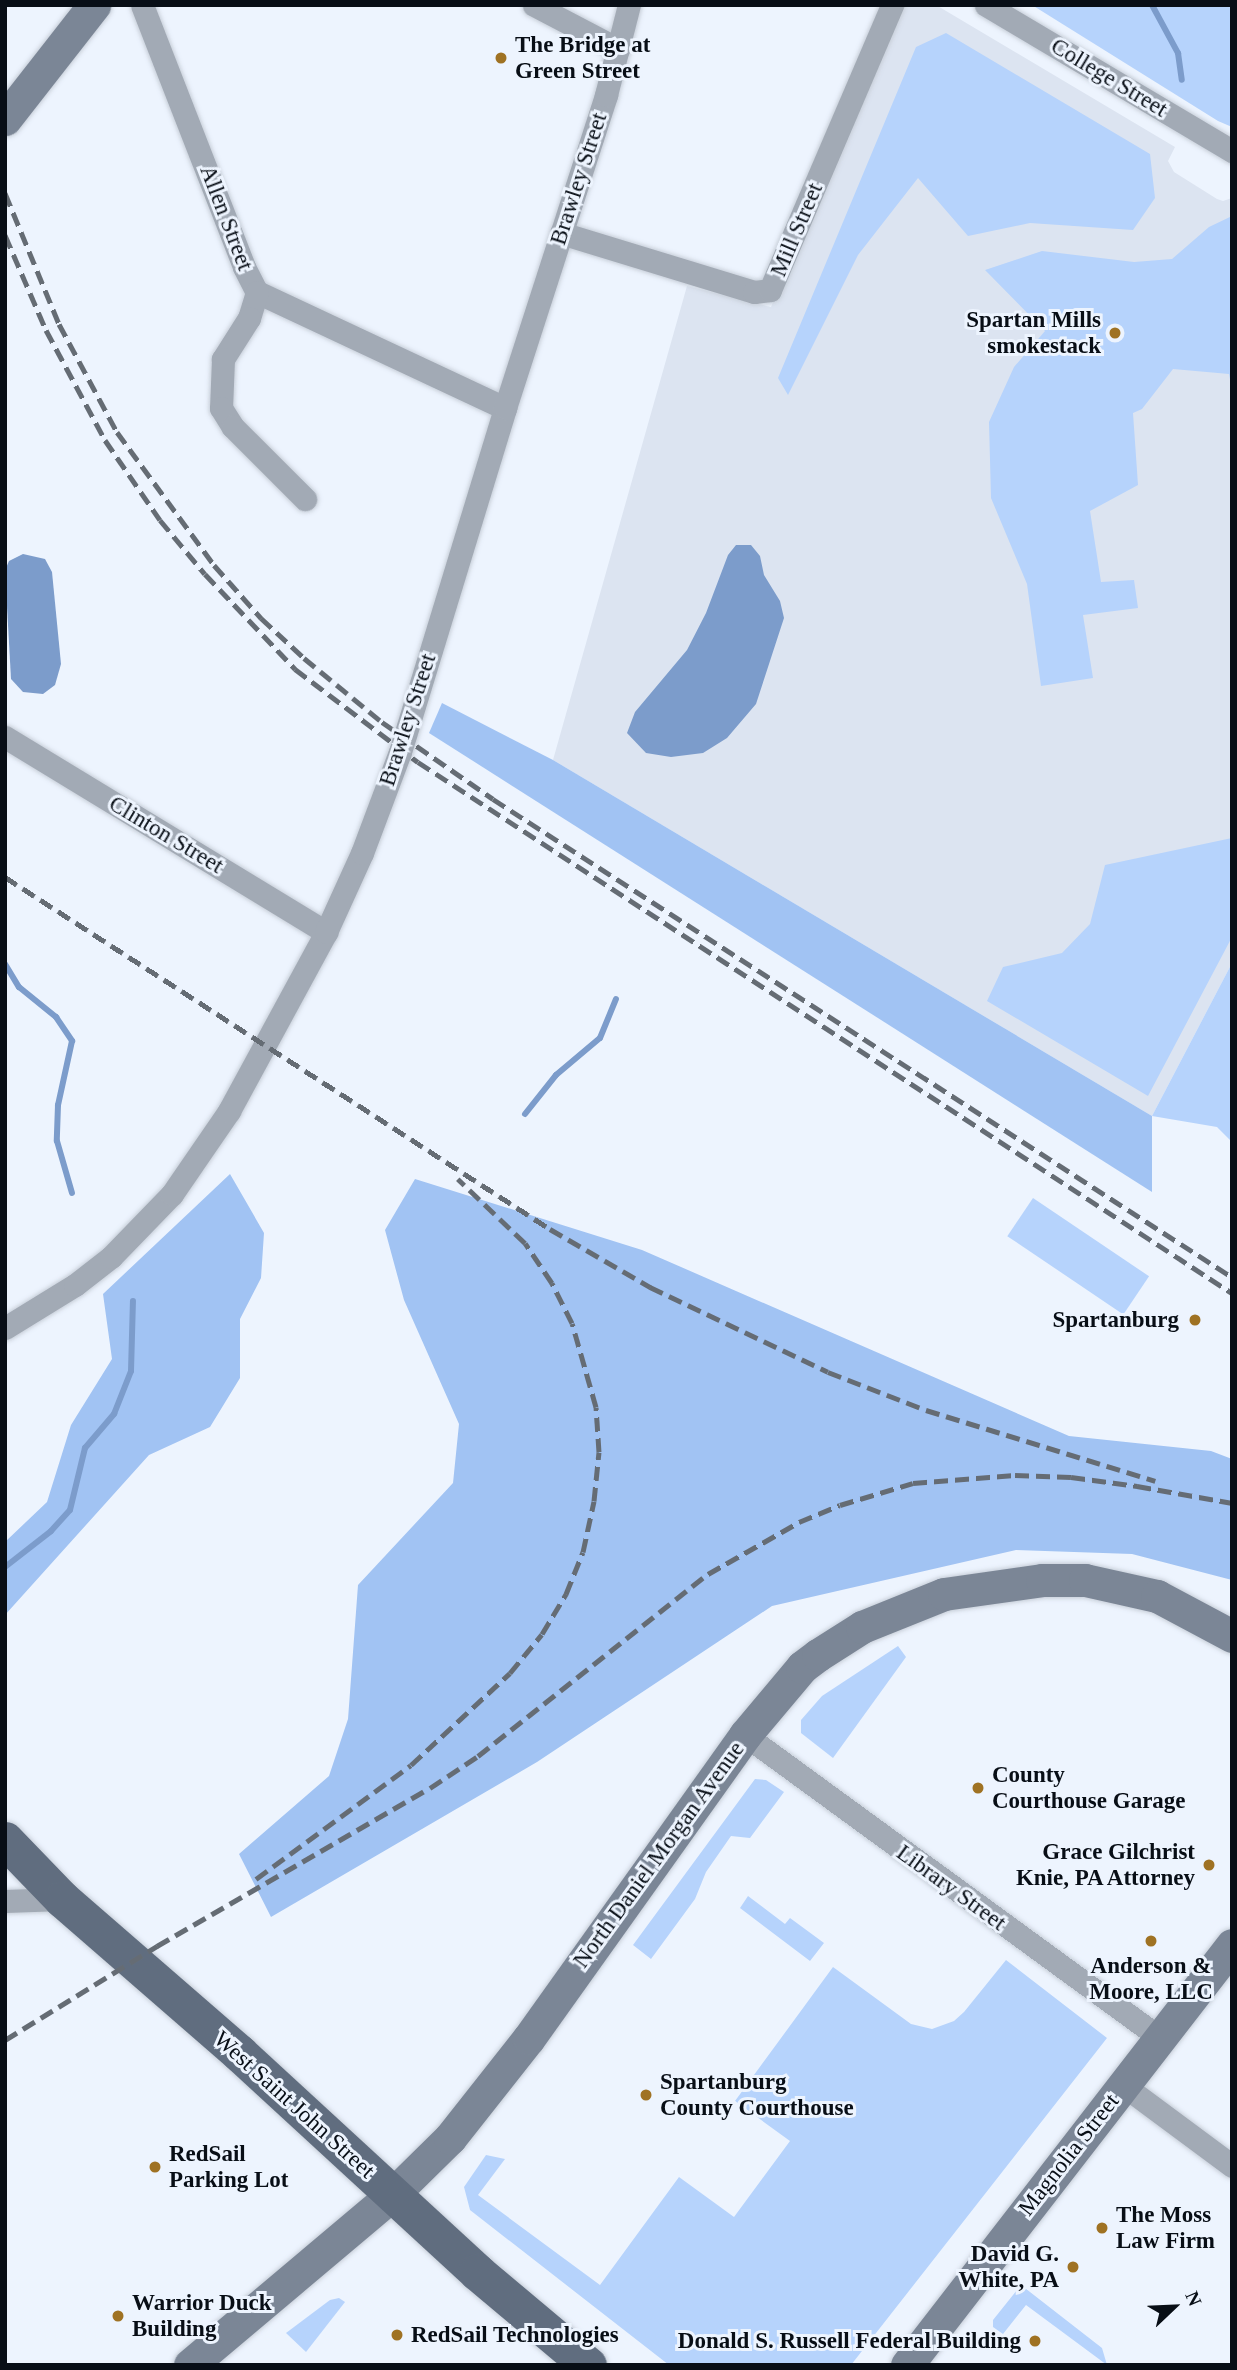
<!DOCTYPE html>
<style>
body{margin:0}
#map{position:relative;width:1237px;height:2370px;overflow:hidden;background:#edf4fe;font-family:Georgia,serif}
div>[style]{position:absolute}
.built>*{inset:0;background:#dce4f1}
.green>*{inset:0;background:#b6d3fc;transform-origin:0 0}
.forest>*{inset:0;background:#a1c3f3}
.water>*{inset:0;background:#7c9ccb}
.stream>*{height:6px;margin:-3px;padding:0 3px;transform-origin:3px;border-radius:3px;background:#7c9ccb}
.roads{filter:drop-shadow(0 0 2px #c8cfd9) drop-shadow(0 0 2px #c8cfd9)}
.street>*{height:23px;margin:-11.5px;padding:0 11.5px;transform-origin:11.5px;border-radius:11.5px;background:#a2aab5}
.secondary>*{height:33px;margin:-16.5px;padding:0 16.5px;transform-origin:16.5px;border-radius:16.5px;background:#7b8696}
.primary>*{height:37px;margin:-18.5px;padding:0 18.5px;transform-origin:18.5px;border-radius:18.5px;background:#606d7f}
.rail>*{height:5px;margin-top:-2.5px;transform-origin:0;background:repeating-linear-gradient(90deg,#656c74 0 14px,transparent 0 21px)}
.dots>*{width:19px;height:19px;translate:-50% -50%;box-sizing:border-box;border:4px solid #edf4fe;border-radius:50%}
span{translate:-50% -50%;white-space:nowrap;text-align:center;line-height:1.15;-webkit-text-stroke:6px #edf4fe;paint-order:stroke}
.poi-label{font-size:23px;color:#080e16;font-weight:700}
.left{translate:0 -50%;text-align:left}
.right{translate:-100% -50%;text-align:right}
.street-label{font-size:23px;color:#080e16}
.frame{position:absolute;inset:0;border:7px solid #080e16;pointer-events:none}
.north{position:absolute;left:1139px;top:2272px;width:70px;height:70px;-webkit-text-stroke:5px #edf4fe;paint-order:stroke;rotate:67deg;font-size:19px;font-weight:700;line-height:28px;text-align:center;color:#080e16}
.north::after{content:'';display:block;margin:auto;width:24px;height:32px;background:#080e16;clip-path:polygon(50% 0,100% 100%,50% 72%,0 100%)}
</style>
<div id="map">
<div class="built">
<div style="clip-path:polygon(902px 5px,936px 5px,1175px 147px,1168px 161px,1174px 172px,1217px 199px,1223px 201px,1232px 198px,1232px 963px,1152px 1116px,553px 760px,687px 286px,771px 307px)"></div>
</div>
<div class="green">
<div style="clip-path:polygon(1032px 5px,1232px 5px,1232px 127px,1218px 121px)"></div>
<div style="clip-path:polygon(946px 33px,1150px 154px,1155px 198px,1133px 230px,1030px 223px,968px 236px,918px 178px,858px 255px,788px 395px,778px 378px,916px 47px)"></div>
<div style="clip-path:polygon(1232px 216px,1232px 390px,1229px 374px,1173px 369px,1142px 409px,1133px 413px,1138px 485px,1090px 511px,1101px 582px,1134px 580px,1138px 608px,1083px 615px,1093px 678px,1041px 686px,1027px 584px,991px 498px,989px 422px,1014px 367px,1045px 331px,985px 270px,1042px 251px,1134px 262px,1172px 259px,1209px 227px)"></div>
<div style="clip-path:polygon(1232px 838px,1232px 937px,1148px 1096px,987px 1001px,1003px 967px,1062px 953px,1090px 924px,1105px 865px)"></div>
<div style="clip-path:polygon(1232px 963px,1232px 1142px,1217px 1127px,1152px 1116px)"></div>
<div style="left:1033px;top:1198px;width:140px;height:46px;rotate:34deg"></div>
<div style="clip-path:polygon(898px 1646px,906px 1657px,833px 1758px,801px 1733px,801px 1720px,822px 1696px)"></div>
<div style="clip-path:polygon(755px 1779px,766px 1780px,784px 1792px,750px 1838px,731px 1836px,706px 1872px,695px 1899px,651px 1959px,633px 1945px)"></div>
<div style="clip-path:polygon(748px 1896px,785px 1924px,790px 1918px,824px 1943px,810px 1961px,740px 1908px)"></div>
<div style="clip-path:polygon(1006px 1960px,1107px 2038px,851px 2365px,669px 2365px,470px 2210px,464px 2187px,486px 2155px,505px 2159px,478px 2195px,600px 2285px,679px 2177px,734px 2217px,790px 2141px,735px 2101px,833px 1967px,911px 2024px,932px 2029px,954px 2021px,964px 2012px)"></div>
<div style="clip-path:polygon(1021px 2285px,1102px 2348px,1107px 2365px,1026px 2305px,1003px 2334px,993px 2327px,993px 2320px)"></div>
<div style="clip-path:polygon(339px 2298px,345px 2302px,306px 2352px,286px 2333px,330px 2300px)"></div>
</div>
<div class="forest">
<div style="clip-path:polygon(442px 703px,553px 760px,1152px 1116px,1152px 1192px,429px 733px)"></div>
<div style="clip-path:polygon(230px 1174px,264px 1233px,261px 1278px,240px 1319px,240px 1378px,210px 1427px,149px 1455px,5px 1615px,5px 1542px,47px 1502px,71px 1425px,112px 1359px,103px 1294px)"></div>
<div style="clip-path:polygon(415px 1179px,642px 1250px,1069px 1436px,1211px 1451px,1232px 1459px,1232px 1580px,1132px 1554px,1016px 1550px,772px 1606px,537px 1762px,271px 1917px,239px 1854px,329px 1776px,348px 1719px,358px 1585px,453px 1483px,459px 1424px,404px 1300px,385px 1230px)"></div>
</div>
<div class="water">
<div style="clip-path:polygon(736px 545px,751px 545px,760px 556px,764px 575px,780px 601px,784px 618px,756px 704px,727px 738px,703px 753px,671px 757px,646px 753px,627px 733px,635px 712px,687px 650px,706px 613px,728px 555px)"></div>
<div style="clip-path:polygon(23px 554px,45px 559px,52px 572px,61px 664px,55px 685px,43px 694px,23px 692px,11px 679px,5px 570px,9px 561px)"></div>
</div>
<div class="stream">
<div style="left:1152px;top:5px;width:55px;rotate:61.6deg"></div>
<div style="left:1178px;top:53px;width:27px;rotate:82deg"></div>
<div style="left:5px;top:964px;width:27px;rotate:59deg"></div>
<div style="left:19px;top:987px;width:48px;rotate:39deg"></div>
<div style="left:56px;top:1017px;width:29px;rotate:56deg"></div>
<div style="left:72px;top:1041px;width:66px;rotate:102.3deg"></div>
<div style="left:58px;top:1105px;width:36px;rotate:92deg"></div>
<div style="left:57px;top:1141px;width:54px;rotate:73.9deg"></div>
<div style="left:525px;top:1114px;width:50px;rotate:-51.5deg"></div>
<div style="left:556px;top:1075px;width:57px;rotate:-40.1deg"></div>
<div style="left:600px;top:1038px;width:42px;rotate:-67.7deg"></div>
<div style="left:5px;top:1567px;width:58px;rotate:-38deg"></div>
<div style="left:51px;top:1531px;width:28px;rotate:-48deg"></div>
<div style="left:70px;top:1510px;width:64px;rotate:-76.4deg"></div>
<div style="left:85px;top:1448px;width:45px;rotate:-49.5deg"></div>
<div style="left:114px;top:1414px;width:46px;rotate:-68.4deg"></div>
<div style="left:131px;top:1371px;width:70px;rotate:-88.4deg"></div>
</div>
<div class="roads">
<div class="street">
<div style="left:142px;top:5px;width:281px;rotate:68.7deg"></div>
<div style="left:244px;top:267px;width:28px;rotate:63deg"></div>
<div style="left:257px;top:292px;width:274px;rotate:25.1deg"></div>
<div style="left:534px;top:5px;width:95px;rotate:27.6deg"></div>
<div style="left:986px;top:5px;width:286px;rotate:30.7deg"></div>
<div style="left:561px;top:233px;width:202px;rotate:17deg"></div>
<div style="left:754px;top:292px;width:16px;rotate:-7deg"></div>
<div style="left:770px;top:290px;width:310px;rotate:-66.8deg"></div>
<div style="left:257px;top:292px;width:27px;rotate:107deg"></div>
<div style="left:249px;top:318px;width:49px;rotate:122.4deg"></div>
<div style="left:223px;top:359px;width:49px;rotate:92.3deg"></div>
<div style="left:221px;top:408px;width:22px;rotate:58deg"></div>
<div style="left:233px;top:427px;width:102px;rotate:45deg"></div>
<div style="left:5px;top:737px;width:376px;rotate:31.3deg"></div>
<div style="left:5px;top:1328px;width:82px;rotate:-31.6deg"></div>
<div style="left:75px;top:1285px;width:46px;rotate:-37.9deg"></div>
<div style="left:111px;top:1257px;width:88px;rotate:-45.9deg"></div>
<div style="left:172px;top:1194px;width:101px;rotate:-55.5deg"></div>
<div style="left:229px;top:1111px;width:204px;rotate:-61.5deg"></div>
<div style="left:326px;top:932px;width:87px;rotate:-65.5deg"></div>
<div style="left:362px;top:853px;width:108px;rotate:-69.4deg"></div>
<div style="left:400px;top:752px;width:360px;rotate:-73deg"></div>
<div style="left:505px;top:408px;width:329px;rotate:-72.1deg"></div>
<div style="left:606px;top:95px;width:93px;rotate:-75.7deg"></div>
<div style="left:745px;top:1735px;width:514px;rotate:36.13deg"></div>
<div style="left:5px;top:1901px;width:57px;rotate:-2deg"></div>
<div style="left:1123px;top:2085px;width:136px;rotate:36.6deg"></div>
</div>
<div class="secondary">
<div style="left:5px;top:119px;width:145px;rotate:-52deg"></div>
<div style="left:190px;top:2365px;width:263px;rotate:-40.1deg"></div>
<div style="left:391px;top:2196px;width:83px;rotate:-44.5deg"></div>
<div style="left:450px;top:2138px;width:127px;rotate:-51.7deg"></div>
<div style="left:529px;top:2038px;width:372px;rotate:-54.5deg"></div>
<div style="left:745px;top:1735px;width:89px;rotate:-50deg"></div>
<div style="left:802px;top:1667px;width:20px;rotate:-37deg"></div>
<div style="left:818px;top:1655px;width:52px;rotate:-32.5deg"></div>
<div style="left:862px;top:1627px;width:88px;rotate:-21.9deg"></div>
<div style="left:944px;top:1594px;width:99px;rotate:-8.1deg"></div>
<div style="left:1042px;top:1580px;width:43px"></div>
<div style="left:1085px;top:1580px;width:74px;rotate:12.5deg"></div>
<div style="left:1157px;top:1596px;width:85px;rotate:28.1deg"></div>
<div style="left:907px;top:2365px;width:531px;rotate:-52.27deg"></div>
</div>
<div class="primary">
<div style="left:5px;top:1840px;width:82px;rotate:46deg"></div>
<div style="left:62px;top:1899px;width:235px;rotate:41deg"></div>
<div style="left:239px;top:2053px;width:323px;rotate:42.6deg"></div>
<div style="left:477px;top:2272px;width:145px;rotate:40deg"></div>
</div>
</div>
<div class="rail">
<div style="left:5px;top:193px;width:142px;rotate:67.6deg"></div>
<div style="left:59px;top:324px;width:123px;rotate:61.8deg"></div>
<div style="left:117px;top:432px;width:165px;rotate:53.9deg"></div>
<div style="left:214px;top:565px;width:71px;rotate:48.4deg"></div>
<div style="left:261px;top:618px;width:59px;rotate:42.9deg"></div>
<div style="left:304px;top:658px;width:101px;rotate:39.4deg"></div>
<div style="left:382px;top:722px;width:135px;rotate:34.7deg"></div>
<div style="left:493px;top:799px;width:880px;rotate:32.9deg"></div>
<div style="left:5px;top:235px;width:103px;rotate:66.7deg"></div>
<div style="left:46px;top:330px;width:125px;rotate:61.8deg"></div>
<div style="left:105px;top:440px;width:97px;rotate:55.5deg"></div>
<div style="left:160px;top:520px;width:70px;rotate:50.2deg"></div>
<div style="left:205px;top:574px;width:131px;rotate:46.5deg"></div>
<div style="left:295px;top:669px;width:154px;rotate:37.1deg"></div>
<div style="left:418px;top:762px;width:972px;rotate:33.12deg"></div>
<div style="left:5px;top:877px;width:649px;rotate:32.86deg"></div>
<div style="left:550px;top:1229px;width:116px;rotate:30.1deg"></div>
<div style="left:650px;top:1287px;width:197px;rotate:25.5deg"></div>
<div style="left:828px;top:1372px;width:105px;rotate:21.2deg"></div>
<div style="left:926px;top:1410px;width:240px;rotate:17.2deg"></div>
<div style="left:256px;top:1879px;width:192px;rotate:-36.3deg"></div>
<div style="left:411px;top:1765px;width:135px;rotate:-42.9deg"></div>
<div style="left:510px;top:1673px;width:50px;rotate:-50.6deg"></div>
<div style="left:542px;top:1634px;width:47px;rotate:-59deg"></div>
<div style="left:566px;top:1594px;width:45px;rotate:-68deg"></div>
<div style="left:583px;top:1552px;width:52px;rotate:-77.8deg"></div>
<div style="left:594px;top:1501px;width:49px;rotate:-84.2deg"></div>
<div style="left:599px;top:1452px;width:45px;rotate:-93.8deg"></div>
<div style="left:596px;top:1407px;width:87px;rotate:-105.9deg"></div>
<div style="left:572px;top:1323px;width:45px;rotate:-116.6deg"></div>
<div style="left:552px;top:1283px;width:48px;rotate:-124deg"></div>
<div style="left:525px;top:1243px;width:93px;rotate:-136.3deg"></div>
<div style="left:5px;top:2040px;width:179px;rotate:-31.7deg"></div>
<div style="left:157px;top:1946px;width:315px;rotate:-30.1deg"></div>
<div style="left:430px;top:1788px;width:58px;rotate:-33.7deg"></div>
<div style="left:478px;top:1756px;width:293px;rotate:-38.4deg"></div>
<div style="left:708px;top:1574px;width:105px;rotate:-29.7deg"></div>
<div style="left:799px;top:1522px;width:44px;rotate:-22.5deg"></div>
<div style="left:840px;top:1505px;width:76px;rotate:-16.8deg"></div>
<div style="left:913px;top:1483px;width:102px;rotate:-4.5deg"></div>
<div style="left:1015px;top:1475px;width:56px;rotate:2deg"></div>
<div style="left:1071px;top:1477px;width:67px;rotate:7.8deg"></div>
<div style="left:1137px;top:1486px;width:97px;rotate:10.1deg"></div>
</div>
<div class="dots">
<div style="left:501px;top:58px;background:#9f7223"></div>
<div style="left:1115px;top:333px;background:#9f7223"></div>
<div style="left:1195px;top:1320px;background:#9f7223"></div>
<div style="left:978px;top:1788px;background:#9f7223"></div>
<div style="left:1209px;top:1865px;background:#9f7223"></div>
<div style="left:1151px;top:1941px;background:#9f7223"></div>
<div style="left:646px;top:2095px;background:#9f7223"></div>
<div style="left:155px;top:2167px;background:#9f7223"></div>
<div style="left:1102px;top:2228px;background:#9f7223"></div>
<div style="left:1073px;top:2267px;background:#9f7223"></div>
<div style="left:118px;top:2316px;background:#9f7223"></div>
<div style="left:397px;top:2335px;background:#9f7223"></div>
<div style="left:1035px;top:2341px;background:#9f7223"></div>
</div>
<div class="poi-label">
<span class="left" style="left:515px;top:58px">The Bridge at<br>Green Street</span>
<span class="right" style="left:1101px;top:333px">Spartan Mills<br>smokestack</span>
<span class="right" style="left:1179px;top:1320px">Spartanburg</span>
<span class="left" style="left:992px;top:1788px">County<br>Courthouse Garage</span>
<span class="right" style="left:1195px;top:1865px">Grace Gilchrist<br>Knie, PA Attorney</span>
<span style="left:1151px;top:1979px">Anderson &amp;<br>Moore, LLC</span>
<span class="left" style="left:660px;top:2095px">Spartanburg<br>County Courthouse</span>
<span class="left" style="left:169px;top:2167px">RedSail<br>Parking Lot</span>
<span class="left" style="left:1116px;top:2228px">The Moss<br>Law Firm</span>
<span class="right" style="left:1059px;top:2267px">David G.<br>White, PA</span>
<span class="left" style="left:132px;top:2316px">Warrior Duck<br>Building</span>
<span class="left" style="left:411px;top:2335px">RedSail Technologies</span>
<span class="right" style="left:1021px;top:2341px">Donald S. Russell Federal Building</span>
</div>
<div class="street-label">
<span style="left:1109px;top:78px;rotate:31deg">College Street</span>
<span style="left:579px;top:179px;rotate:-72deg">Brawley Street</span>
<span style="left:226px;top:218px;rotate:69deg">Allen Street</span>
<span style="left:797px;top:230px;rotate:-67deg">Mill Street</span>
<span style="left:408px;top:720px;rotate:-72deg">Brawley Street</span>
<span style="left:166px;top:835px;rotate:31deg">Clinton Street</span>
<span style="left:659px;top:1855px;rotate:-54deg">North Daniel Morgan Avenue</span>
<span style="left:951px;top:1888px;rotate:36deg">Library Street</span>
<span style="left:294px;top:2105px;rotate:42deg">West Saint John Street</span>
<span style="left:1069px;top:2155px;rotate:-52deg">Magnolia Street</span>
</div>
<div class="frame"></div>
<div class="north">N</div>
</div>
